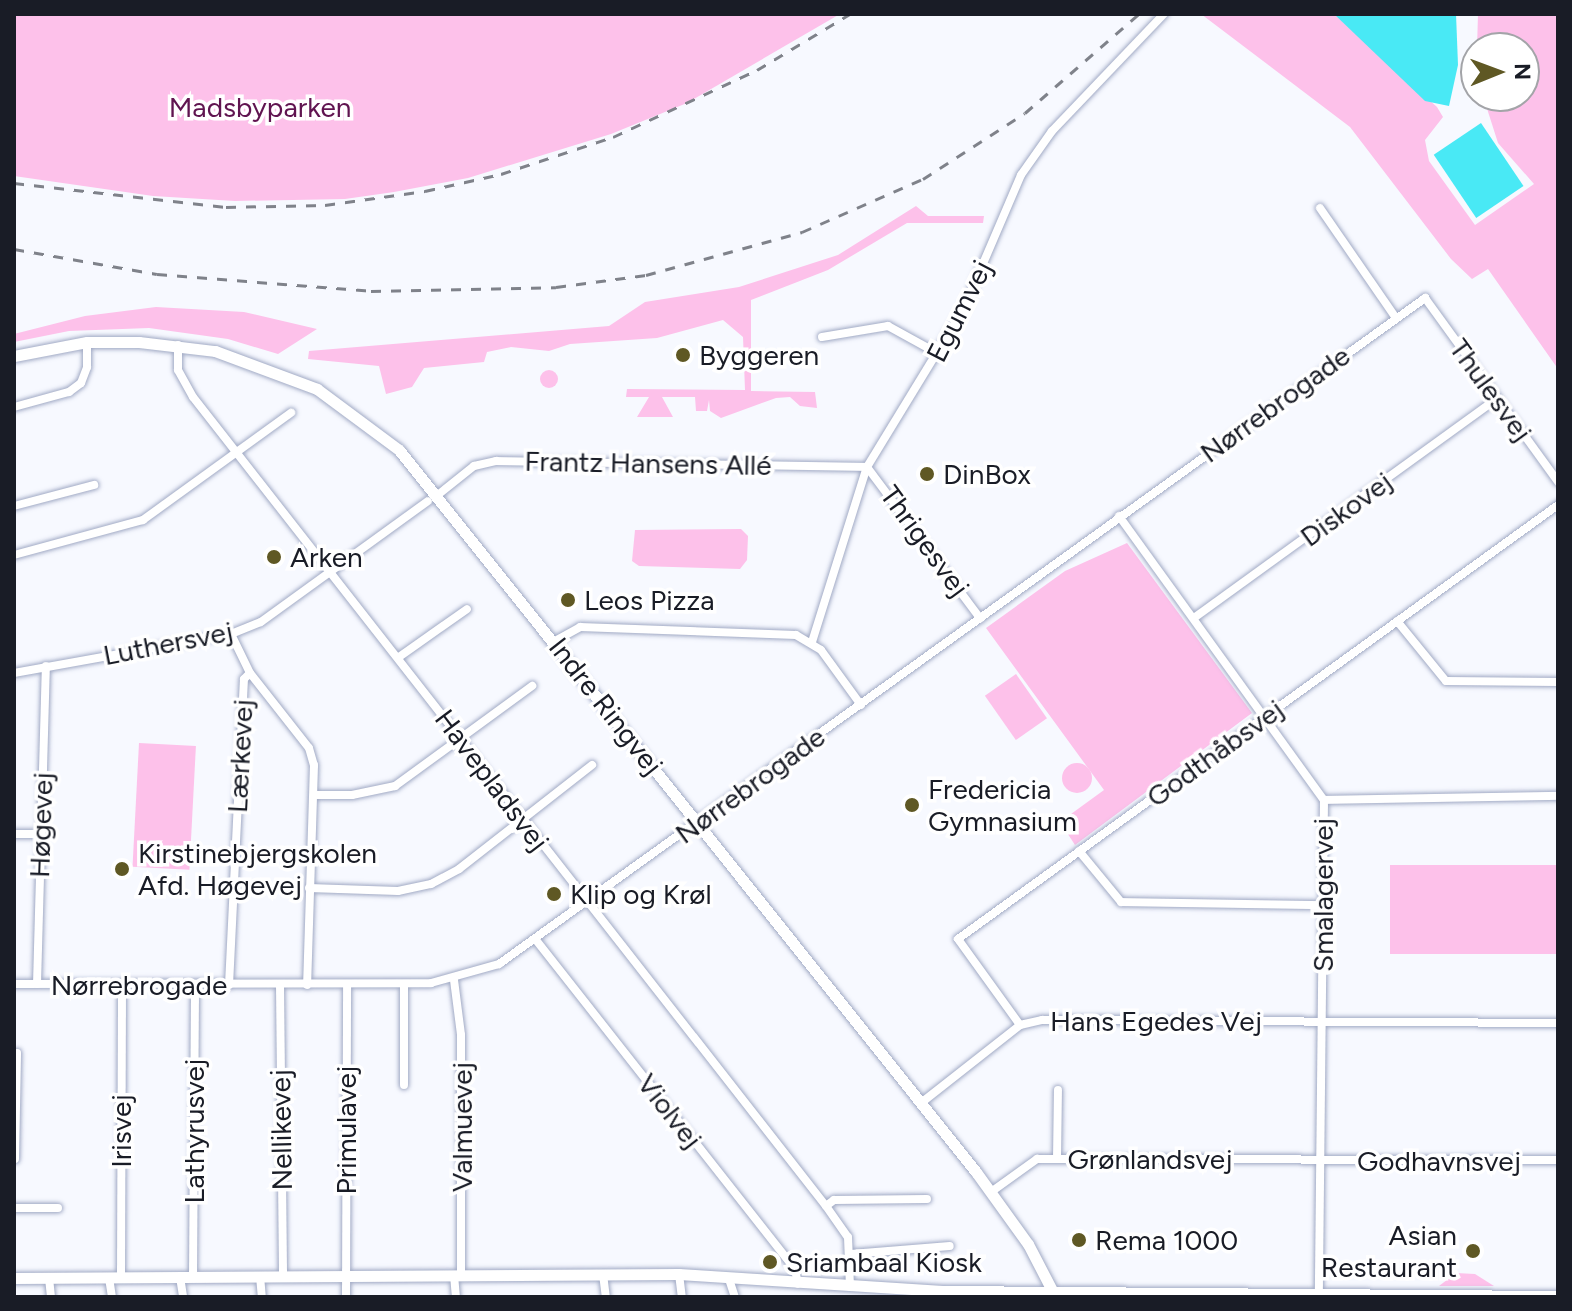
<!DOCTYPE html>
<meta charset="utf-8">
<style>
body{margin:0}
#map{position:relative;width:1572px;height:1311px;overflow:hidden;background:#f7f9ff;font-family:Figtree,sans-serif}
div>[style]{position:absolute}
.green>*{inset:0;background:#fdc1ea;transform-origin:0 0}
.round{border-radius:50%}
.water>*{inset:0;background:#49e9f5;transform-origin:0 0}
.roads{filter:drop-shadow(0 0 2px #a1aac5) drop-shadow(0 0 2px #a1aac5)}
.street>*{height:8px;margin:-4px;padding:0 4px;transform-origin:4px;border-radius:4px;background:#fff}
.secondary>*{height:11px;margin:-5.5px;padding:0 5.5px;transform-origin:5.5px;border-radius:5.5px;background:#fff}
.rail>*{height:3px;margin-top:-1.5px;transform-origin:0;background:repeating-linear-gradient(90deg,#7f828a 0 10px,transparent 0 20px)}
.dots>*{width:22px;height:22px;translate:-50% -50%;box-sizing:border-box;border:4px solid #fff;border-radius:50%}
span{translate:-50% -50%;white-space:nowrap;text-align:center;line-height:1.15;-webkit-text-stroke:7px #fff;paint-order:stroke}
.park-label{font-size:28px;color:#601450}
.street-label{font-size:28px;color:#191c26}
.poi-label{font-size:28px;color:#191c26}
.left{translate:0 -50%;text-align:left}
.right{translate:-100% -50%;text-align:right}
.frame{position:absolute;inset:0;border:16px solid #191c26;pointer-events:none}
.north{position:absolute;left:1460px;top:32px;width:80px;height:80px;box-sizing:border-box;background:#fff;border:2px solid #a3a4a8;border-radius:50%;rotate:89deg;font-size:22px;font-weight:700;line-height:32px;text-align:center;color:#191c26}
.north::after{content:'';display:block;margin:auto;width:28px;height:36px;background:#5f5824;clip-path:polygon(50% 0,100% 100%,50% 72%,0 100%)}
</style>
<div id="map">
<div class="green">
<div style="clip-path:polygon(14px 14px,840px 14px,687px 103px,611px 134px,468px 178px,394px 192px,345px 199px,235px 201px,153px 196px,14px 176px)"></div>
<div style="clip-path:polygon(1201px 14px,1334px 14px,1437px 107px,1443px 117px,1425px 140px,1429px 161px,1475px 225px,1534px 184px,1498px 143px,1483px 96px,1524px 96px,1524px 48px,1477px 48px,1478px 14px,1558px 14px,1558px 369px,1488px 269px,1472px 279px,1451px 259px,1350px 127px)"></div>
<div style="clip-path:polygon(916px 206px,928px 216px,984px 216px,983px 223px,907px 223px,828px 270px,751px 300px,751px 391px,815px 392px,817px 408px,800px 406px,790px 397px,776px 398px,721px 418px,710px 411px,709px 400px,707px 411px,696px 411px,695px 397px,662px 397px,673px 417px,637px 417px,649px 397px,626px 397px,627px 389px,745px 390px,743px 337px,723px 320px,657px 338px,570px 344px,549px 351px,511px 347px,487px 352px,484px 362px,424px 368px,412px 387px,386px 394px,379px 366px,308px 359px,309px 351px,609px 326px,645px 302px,739px 287px,838px 255px)"></div>
<div style="clip-path:polygon(156px 307px,244px 312px,317px 329px,278px 354px,228px 339px,149px 328px,69px 331px,14px 342px,14px 334px,85px 316px)"></div>
<div class="round" style="left:540px;top:370px;width:18px;height:18px"></div>
<div style="clip-path:polygon(741px 529px,748px 536px,747px 560px,740px 569px,639px 566px,632px 561px,635px 530px)"></div>
<div style="clip-path:polygon(1127px 543px,1252px 713px,1075px 845px,1060px 822px,1104px 790px,986px 628px,1065px 571px)"></div>
<div style="left:1016px;top:674px;width:54px;height:38px;rotate:55deg"></div>
<div style="left:139px;top:743px;width:57px;height:124px;rotate:3deg"></div>
<div class="round" style="left:1062px;top:763px;width:30px;height:30px"></div>
<div style="left:1390px;top:865px;width:168px;height:89px"></div>
<div style="clip-path:polygon(1456px 1273px,1475px 1274px,1494px 1286px,1439px 1286px)"></div>
</div>
<div class="water">
<div style="clip-path:polygon(1334px 14px,1456px 14px,1458px 65px,1449px 106px,1425px 101px)"></div>
<div style="left:1481px;top:123px;width:76px;height:57px;rotate:56deg"></div>
</div>
<div class="roads">
<div class="street">
<div style="left:1320px;top:208px;width:134px;rotate:55.4deg"></div>
<div style="left:822px;top:337px;width:67px;rotate:-9.5deg"></div>
<div style="left:888px;top:326px;width:58px;rotate:28.8deg"></div>
<div style="left:178px;top:345px;width:25px;rotate:90deg"></div>
<div style="left:178px;top:370px;width:31px;rotate:61deg"></div>
<div style="left:193px;top:397px;width:1027px;rotate:51.96deg"></div>
<div style="left:826px;top:1206px;width:38px;rotate:55deg"></div>
<div style="left:848px;top:1237px;width:50px;rotate:87.7deg"></div>
<div style="left:14px;top:407px;width:57px;rotate:-15.3deg"></div>
<div style="left:69px;top:392px;width:15px;rotate:-37deg"></div>
<div style="left:81px;top:383px;width:17px;rotate:-69deg"></div>
<div style="left:87px;top:367px;width:25px;rotate:-90deg"></div>
<div style="left:867px;top:467px;width:189px;rotate:53.2deg"></div>
<div style="left:439px;top:494px;width:45px;rotate:-38.7deg"></div>
<div style="left:474px;top:466px;width:23px;rotate:-13deg"></div>
<div style="left:496px;top:461px;width:371px;rotate:0.9deg"></div>
<div style="left:14px;top:506px;width:83px;rotate:-14.7deg"></div>
<div style="left:1119px;top:516px;width:350px;rotate:54.2deg"></div>
<div style="left:1324px;top:800px;width:493px;rotate:90.6deg"></div>
<div style="left:14px;top:555px;width:134px;rotate:-15.2deg"></div>
<div style="left:143px;top:520px;width:183px;rotate:-35.9deg"></div>
<div style="left:1194px;top:618px;width:374px;rotate:-35.9deg"></div>
<div style="left:1397px;top:621px;width:77px;rotate:50.8deg"></div>
<div style="left:1446px;top:681px;width:112px;rotate:0.5deg"></div>
<div style="left:231px;top:634px;width:43px;rotate:64deg"></div>
<div style="left:250px;top:673px;width:95px;rotate:51.8deg"></div>
<div style="left:309px;top:748px;width:18px;rotate:74deg"></div>
<div style="left:314px;top:765px;width:220px;rotate:91.8deg"></div>
<div style="left:555px;top:641px;width:29px;rotate:-29deg"></div>
<div style="left:580px;top:627px;width:216px;rotate:2.1deg"></div>
<div style="left:796px;top:635px;width:29px;rotate:31deg"></div>
<div style="left:821px;top:650px;width:68px;rotate:54deg"></div>
<div style="left:812px;top:642px;width:183px;rotate:-72.6deg"></div>
<div style="left:867px;top:467px;width:186px;rotate:-58.6deg"></div>
<div style="left:964px;top:308px;width:145px;rotate:-66.8deg"></div>
<div style="left:1021px;top:175px;width:54px;rotate:-54.8deg"></div>
<div style="left:1052px;top:131px;width:162px;rotate:-46.3deg"></div>
<div style="left:399px;top:657px;width:83px;rotate:-35.2deg"></div>
<div style="left:14px;top:673px;width:220px;rotate:-10.2deg"></div>
<div style="left:231px;top:634px;width:32px;rotate:-22deg"></div>
<div style="left:261px;top:622px;width:206px;rotate:-35.9deg"></div>
<div style="left:315px;top:795px;width:37px"></div>
<div style="left:352px;top:795px;width:44px;rotate:-11.8deg"></div>
<div style="left:395px;top:786px;width:170px;rotate:-36.1deg"></div>
<div style="left:1324px;top:800px;width:234px;rotate:-1deg"></div>
<div style="left:14px;top:834px;width:27px"></div>
<div style="left:1079px;top:851px;width:66px;rotate:50.5deg"></div>
<div style="left:1121px;top:902px;width:202px;rotate:0.9deg"></div>
<div style="left:309px;top:888px;width:89px;rotate:1.9deg"></div>
<div style="left:398px;top:891px;width:34px;rotate:-12deg"></div>
<div style="left:431px;top:884px;width:32px;rotate:-28deg"></div>
<div style="left:459px;top:869px;width:169px;rotate:-38deg"></div>
<div style="left:536px;top:940px;width:419px;rotate:51.8deg"></div>
<div style="left:795px;top:1269px;width:15px;rotate:79deg"></div>
<div style="left:454px;top:980px;width:55px;rotate:82.7deg"></div>
<div style="left:461px;top:1035px;width:240px;rotate:90deg"></div>
<div style="left:14px;top:984px;width:417px;rotate:-0.1deg"></div>
<div style="left:431px;top:983px;width:71px;rotate:-15.6deg"></div>
<div style="left:499px;top:964px;width:1141px;rotate:-35.72deg"></div>
<div style="left:1425px;top:298px;width:227px;rotate:54.1deg"></div>
<div style="left:37px;top:984px;width:318px;rotate:-88.4deg"></div>
<div style="left:404px;top:984px;width:101px;rotate:90deg"></div>
<div style="left:229px;top:985px;width:306px;rotate:-87.2deg"></div>
<div style="left:244px;top:679px;width:8px;rotate:-45deg"></div>
<div style="left:280px;top:985px;width:291px;rotate:89.4deg"></div>
<div style="left:1020px;top:1025px;width:106px;rotate:-125.8deg"></div>
<div style="left:958px;top:939px;width:741px;rotate:-35.88deg"></div>
<div style="left:921px;top:1103px;width:126px;rotate:-38.2deg"></div>
<div style="left:1020px;top:1025px;width:23px;rotate:-13deg"></div>
<div style="left:1042px;top:1020px;width:516px;rotate:0.33deg"></div>
<div style="left:15px;top:1159px;width:106px;rotate:-88.9deg"></div>
<div style="left:1057px;top:1159px;width:69px;rotate:-89.2deg"></div>
<div style="left:991px;top:1192px;width:57px;rotate:-35.7deg"></div>
<div style="left:1037px;top:1159px;width:521px;rotate:0.11deg"></div>
<div style="left:826px;top:1206px;width:10px;rotate:-37deg"></div>
<div style="left:834px;top:1200px;width:93px;rotate:-0.6deg"></div>
<div style="left:14px;top:1208px;width:44px"></div>
<div style="left:851px;top:1254px;width:99px;rotate:-4.6deg"></div>
<div style="left:603px;top:1274px;width:23px;rotate:83deg"></div>
<div style="left:679px;top:1274px;width:23px;rotate:83deg"></div>
<div style="left:454px;top:1275px;width:22px;rotate:85deg"></div>
<div style="left:260px;top:1276px;width:21px;rotate:85deg"></div>
<div style="left:180px;top:1277px;width:20px;rotate:81deg"></div>
<div style="left:193px;top:1277px;width:292px;rotate:-89.6deg"></div>
<div style="left:49px;top:1278px;width:19px;rotate:84deg"></div>
<div style="left:109px;top:1278px;width:19px;rotate:81deg"></div>
<div style="left:121px;top:1278px;width:293px;rotate:-89.8deg"></div>
<div style="left:729px;top:1279px;width:19px;rotate:72deg"></div>
<div style="left:346px;top:1297px;width:312px;rotate:-89.8deg"></div>
</div>
<div class="secondary">
<div style="left:14px;top:356px;width:74px;rotate:-10.9deg"></div>
<div style="left:87px;top:342px;width:52px"></div>
<div style="left:139px;top:342px;width:77px;rotate:6.8deg"></div>
<div style="left:215px;top:351px;width:109px;rotate:20.4deg"></div>
<div style="left:317px;top:389px;width:102px;rotate:36.6deg"></div>
<div style="left:399px;top:450px;width:924px;rotate:51.37deg"></div>
<div style="left:976px;top:1172px;width:89px;rotate:54.2deg"></div>
<div style="left:1028px;top:1244px;width:59px;rotate:62.6deg"></div>
<div style="left:14px;top:1278px;width:665px;rotate:-0.34deg"></div>
<div style="left:679px;top:1274px;width:264px;rotate:3.7deg"></div>
<div style="left:942px;top:1291px;width:616px;rotate:0.47deg"></div>
</div>
</div>
<div class="rail">
<div style="left:14px;top:183px;width:213px;rotate:6.5deg"></div>
<div style="left:226px;top:207px;width:99px;rotate:-1.2deg"></div>
<div style="left:325px;top:205px;width:101px;rotate:-8deg"></div>
<div style="left:425px;top:191px;width:78px;rotate:-12.6deg"></div>
<div style="left:501px;top:174px;width:118px;rotate:-18.3deg"></div>
<div style="left:613px;top:137px;width:159px;rotate:-25deg"></div>
<div style="left:757px;top:70px;width:109px;rotate:-31.1deg"></div>
<div style="left:14px;top:249px;width:145px;rotate:9.9deg"></div>
<div style="left:157px;top:274px;width:215px;rotate:4.5deg"></div>
<div style="left:371px;top:291px;width:185px;rotate:-1.2deg"></div>
<div style="left:556px;top:287px;width:91px;rotate:-7.6deg"></div>
<div style="left:646px;top:275px;width:162px;rotate:-15.4deg"></div>
<div style="left:802px;top:232px;width:132px;rotate:-23.7deg"></div>
<div style="left:923px;top:179px;width:121px;rotate:-32.9deg"></div>
<div style="left:1025px;top:113px;width:151px;rotate:-41deg"></div>
</div>
<div class="dots">
<div style="left:683px;top:355px;background:#5f5824"></div>
<div style="left:927px;top:474px;background:#5f5824"></div>
<div style="left:274px;top:557px;background:#5f5824"></div>
<div style="left:568px;top:600px;background:#5f5824"></div>
<div style="left:912px;top:805px;background:#5f5824"></div>
<div style="left:122px;top:869px;background:#5f5824"></div>
<div style="left:554px;top:894px;background:#5f5824"></div>
<div style="left:1079px;top:1240px;background:#5f5824"></div>
<div style="left:1473px;top:1251px;background:#5f5824"></div>
<div style="left:770px;top:1262px;background:#5f5824"></div>
</div>
<div class="park-label">
<span style="left:260px;top:107px">Madsbyparken</span>
</div>
<div class="street-label">
<span style="left:959px;top:311px;rotate:-63deg">Egumvej</span>
<span style="left:1491px;top:390px;rotate:54deg">Thulesvej</span>
<span style="left:1275px;top:404px;rotate:-36deg">Nørrebrogade</span>
<span style="left:648px;top:463px;rotate:1deg">Frantz Hansens Allé</span>
<span style="left:1346px;top:509px;rotate:-36deg">Diskovej</span>
<span style="left:925px;top:541px;rotate:54deg">Thrigesvej</span>
<span style="left:168px;top:643px;rotate:-11deg">Luthersvej</span>
<span style="left:606px;top:706px;rotate:52deg">Indre Ringvej</span>
<span style="left:1215px;top:753px;rotate:-36deg">Godthåbsvej</span>
<span style="left:240px;top:756px;rotate:-87deg">Lærkevej</span>
<span style="left:492px;top:780px;rotate:53deg">Havepladsvej</span>
<span style="left:750px;top:785px;rotate:-36deg">Nørrebrogade</span>
<span style="left:41px;top:825px;rotate:-88deg">Høgevej</span>
<span style="left:1323px;top:895px;rotate:-90deg">Smalagervej</span>
<span style="left:139px;top:985px">Nørrebrogade</span>
<span style="left:1156px;top:1021px">Hans Egedes Vej</span>
<span style="left:670px;top:1111px;rotate:52deg">Violvej</span>
<span style="left:462px;top:1127px;rotate:-90deg">Valmuevej</span>
<span style="left:281px;top:1130px;rotate:-91deg">Nellikevej</span>
<span style="left:346px;top:1130px;rotate:-90deg">Primulavej</span>
<span style="left:121px;top:1131px;rotate:-90deg">Irisvej</span>
<span style="left:194px;top:1131px;rotate:-90deg">Lathyrusvej</span>
<span style="left:1150px;top:1159px">Grønlandsvej</span>
<span style="left:1439px;top:1161px">Godhavnsvej</span>
</div>
<div class="poi-label">
<span class="left" style="left:699px;top:355px">Byggeren</span>
<span class="left" style="left:943px;top:474px">DinBox</span>
<span class="left" style="left:290px;top:557px">Arken</span>
<span class="left" style="left:584px;top:600px">Leos Pizza</span>
<span class="left" style="left:928px;top:805px">Fredericia<br>Gymnasium</span>
<span class="left" style="left:138px;top:869px">Kirstinebjergskolen<br>Afd. Høgevej</span>
<span class="left" style="left:570px;top:894px">Klip og Krøl</span>
<span class="right" style="left:1457px;top:1251px">Asian<br>Restaurant</span>
<span class="left" style="left:1095px;top:1240px">Rema 1000</span>
<span class="left" style="left:786px;top:1262px">Sriambaal Kiosk</span>
</div>
<div class="frame"></div>
<div class="north">N</div>
</div>
